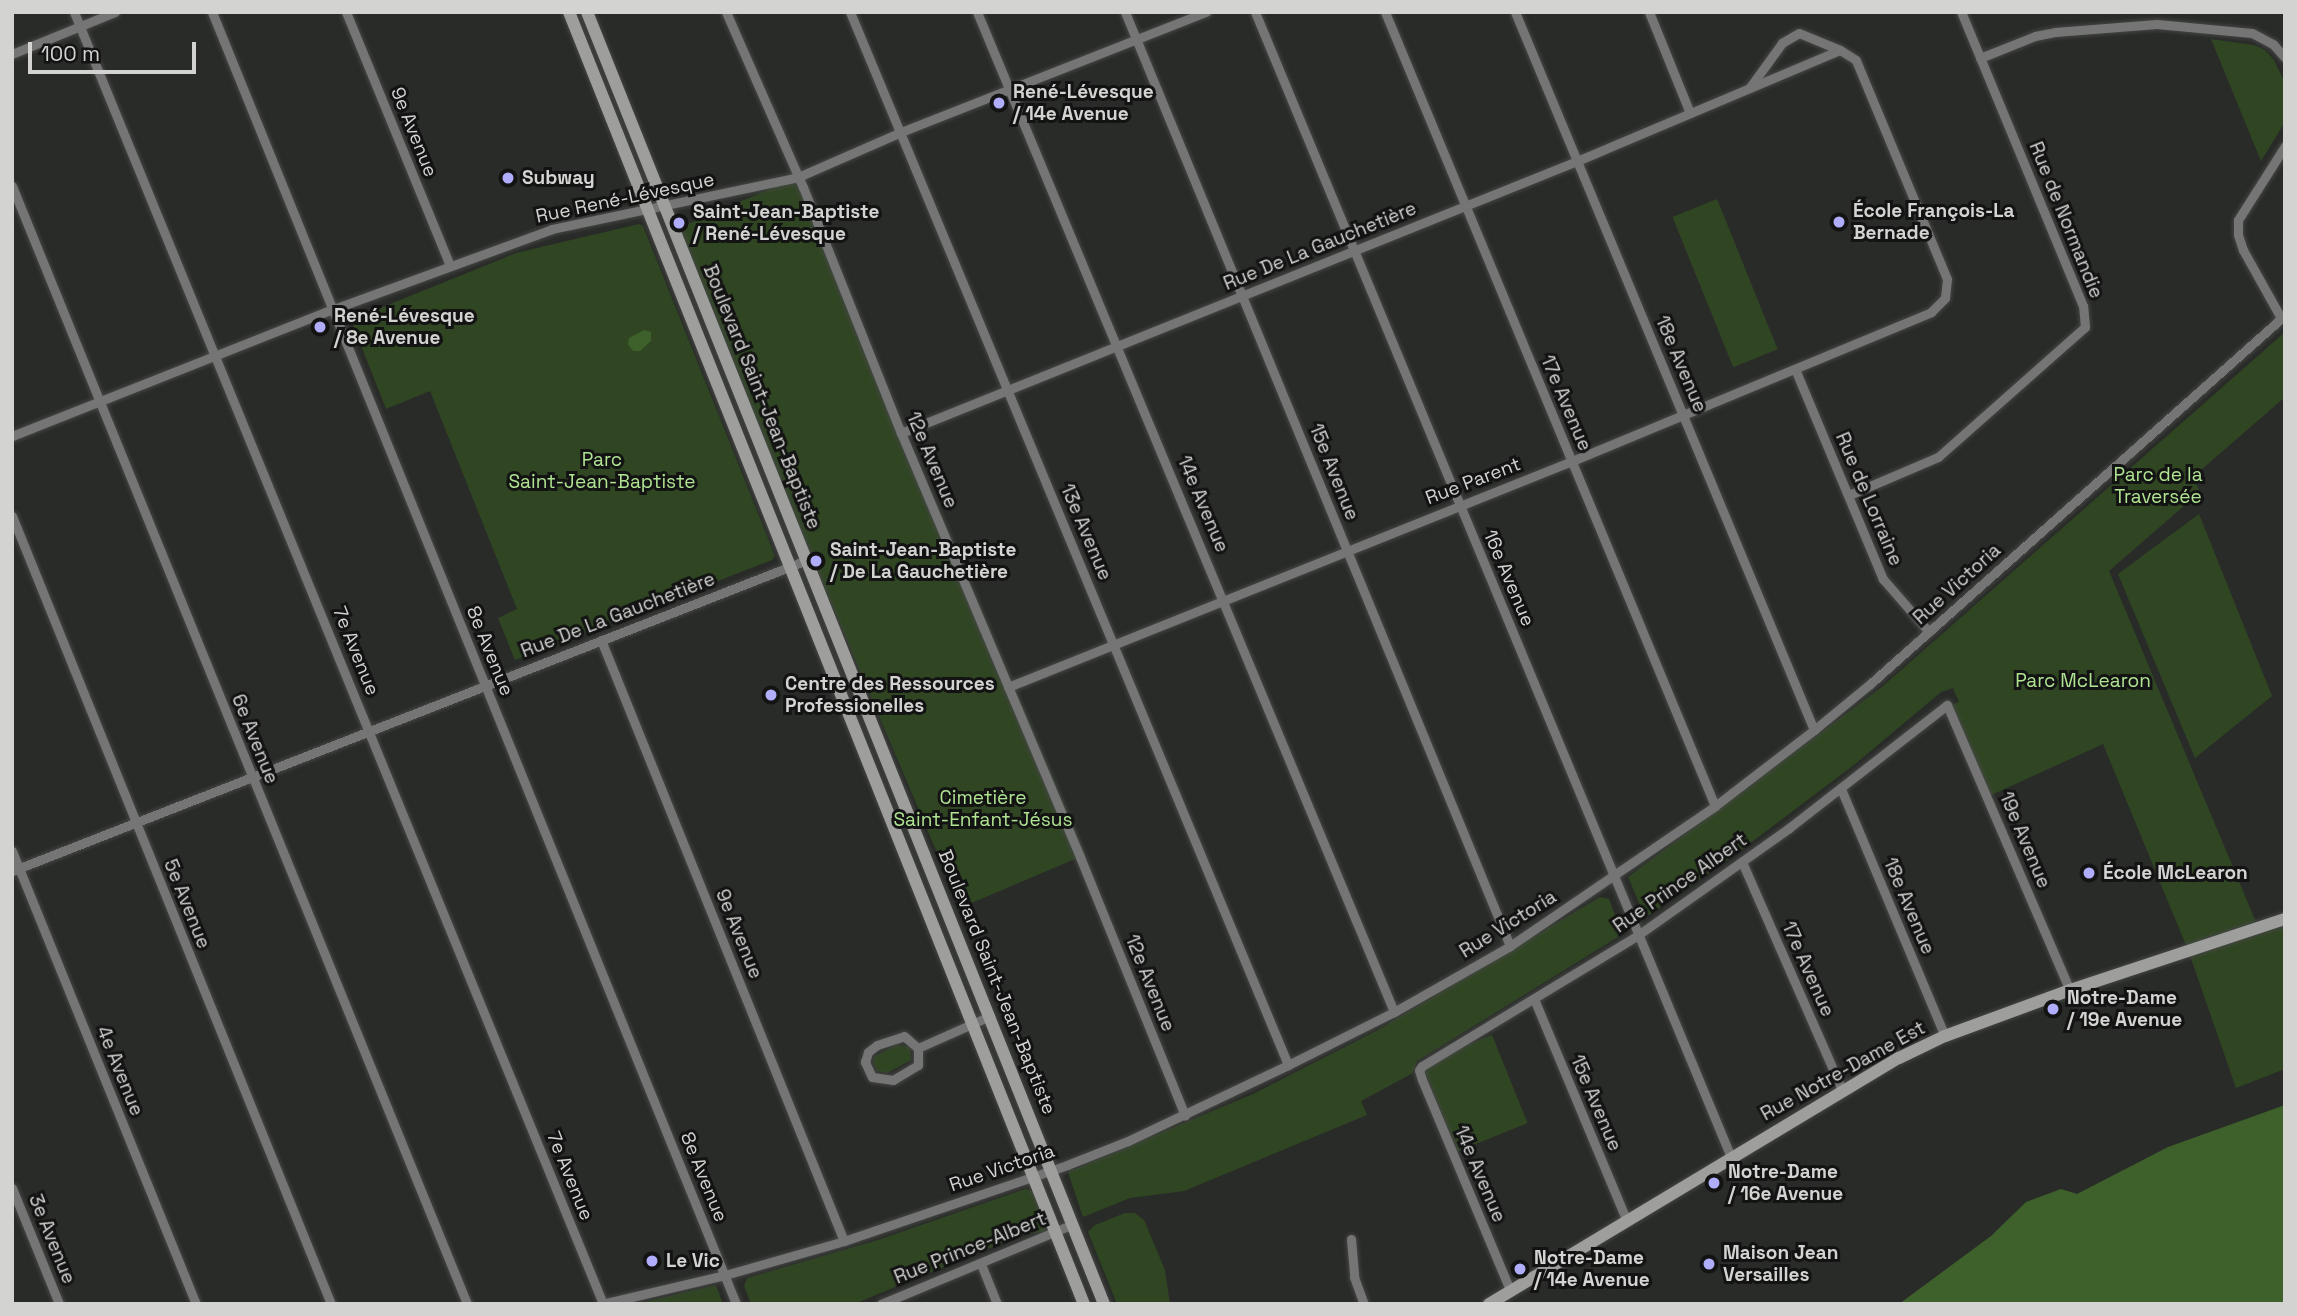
<!DOCTYPE html>
<meta charset="utf-8">
<style>
body{margin:0}
#map{position:relative;width:2297px;height:1316px;overflow:hidden;background:#292b28;font-family:"Space Grotesk",sans-serif}
div>[style]{position:absolute}
.green>*{inset:0;background:#304623;transform-origin:0 0}
.water>*{inset:0;background:#3e602a}
.roads{filter:drop-shadow(0 0 2px #444643) drop-shadow(0 0 2px #444643)}
.minor>*{height:9px;margin:-4.5px;padding:0 4.5px;transform-origin:4.5px;border-radius:4.5px;background:#747574}
.secondary>*{height:12px;margin:-6px;padding:0 6px;transform-origin:6px;border-radius:6px;background:#9e9f9d}
.dots>*{width:19px;height:19px;translate:-50% -50%;box-sizing:border-box;border:4px solid #121312;border-radius:50%}
span{translate:-50% -50%;white-space:nowrap;text-align:center;line-height:1.15;-webkit-text-stroke:6px #121312;paint-order:stroke}
.poi-label{font-size:19px;color:#d3d4d2;font-weight:700}
.left{translate:0 -50%;text-align:left}
.street-label{font-size:19px;color:#d3d4d2}
.park-label{font-size:19px;color:#b0e493}
.frame{position:absolute;inset:0;border:14px solid #d3d4d2;pointer-events:none}
.scale{position:absolute;left:28px;top:42px;width:168px;height:32px;box-sizing:border-box;border:4px solid #d3d4d2;border-top:0;padding-left:9px;font-size:21px;line-height:24px;white-space:nowrap;color:#d3d4d2;-webkit-text-stroke:5px #121312;paint-order:stroke}
</style>
<div id="map">
<div class="green">
<div style="clip-path:polygon(2211px 39px,2254px 45px,2265px 50px,2274px 60px,2285px 83px,2285px 122px,2261px 161px)"></div>
<div style="left:798px;top:177px;width:736px;height:136px;rotate:67deg"></div>
<div style="left:1717px;top:199px;width:162px;height:48px;rotate:68deg"></div>
<div style="clip-path:polygon(639px 224px,643px 226px,775px 556px,772px 560px,515px 660px,498px 618px,517px 609px,430px 391px,386px 409px,351px 320px,516px 253px)"></div>
<div style="clip-path:polygon(2285px 332px,2285px 397px,2193px 477px,2200px 492px,2109px 571px,2258px 927px,2285px 919px,2285px 1069px,2236px 1088px,2188px 950px,2103px 744px,1987px 797px,1948px 706px,1959px 702px,1953px 688px,1941px 692px,1854px 765px,1737px 853px,1649px 915px,1643px 912px,1628px 877px,1883px 686px)"></div>
<div style="clip-path:polygon(2199px 514px,2272px 696px,2195px 758px,2118px 574px)"></div>
<div style="clip-path:polygon(1600px 897px,1609px 899px,1620px 928px,1618px 937px,1417px 1061px,1413px 1073px,1361px 1101px,1367px 1115px,1184px 1191px,1130px 1198px,1083px 1217px,1068px 1172px,1253px 1094px,1376px 1031px)"></div>
<div style="left:1492px;top:1035px;width:95px;height:76px;rotate:68deg"></div>
<div style="clip-path:polygon(897px 1045px,910px 1047px,911px 1060px,887px 1073px,877px 1071px,873px 1062px,875px 1056px)"></div>
<div style="clip-path:polygon(1025px 1189px,1034px 1191px,1045px 1221px,1045px 1232px,1024px 1234px,854px 1304px,751px 1304px,744px 1286px,747px 1278px,878px 1240px)"></div>
<div style="clip-path:polygon(1125px 1213px,1135px 1213px,1144px 1220px,1165px 1270px,1170px 1304px,1117px 1304px,1088px 1232px,1095px 1225px)"></div>
<div style="clip-path:polygon(716px 1285px,723px 1304px,636px 1304px,674px 1295px)"></div>
</div>
<div class="water">
<div style="clip-path:polygon(644px 330px,651px 332px,651px 341px,640px 351px,633px 351px,628px 344px,629px 338px)"></div>
<div style="clip-path:polygon(2285px 1105px,2285px 1304px,1899px 1304px,1991px 1236px,2026px 1202px,2061px 1189px,2077px 1194px,2168px 1147px)"></div>
</div>
<div class="roads">
<div class="minor">
<div style="left:74px;top:12px;width:1396px;rotate:67.73deg"></div>
<div style="left:212px;top:12px;width:1394px;rotate:67.92deg"></div>
<div style="left:346px;top:12px;width:274px;rotate:67.7deg"></div>
<div style="left:726px;top:12px;width:191px;rotate:66.3deg"></div>
<div style="left:803px;top:187px;width:265px;rotate:68.3deg"></div>
<div style="left:901px;top:433px;width:460px;rotate:67.1deg"></div>
<div style="left:1080px;top:857px;width:279px;rotate:67.9deg"></div>
<div style="left:850px;top:12px;width:1140px;rotate:67.41deg"></div>
<div style="left:977px;top:12px;width:1083px;rotate:67.36deg"></div>
<div style="left:1125px;top:12px;width:1010px;rotate:67.6deg"></div>
<div style="left:1255px;top:12px;width:1240px;rotate:67.43deg"></div>
<div style="left:1385px;top:12px;width:860px;rotate:67.43deg"></div>
<div style="left:1515px;top:12px;width:778px;rotate:67.39deg"></div>
<div style="left:1649px;top:12px;width:109px;rotate:67.9deg"></div>
<div style="left:12px;top:54px;width:111px;rotate:-22.2deg"></div>
<div style="left:1980px;top:58px;width:59px;rotate:-21.8deg"></div>
<div style="left:2035px;top:36px;width:20px;rotate:-11deg"></div>
<div style="left:2055px;top:32px;width:102px;rotate:-4.5deg"></div>
<div style="left:2157px;top:24px;width:95px;rotate:5.4deg"></div>
<div style="left:2252px;top:33px;width:24px;rotate:28deg"></div>
<div style="left:2273px;top:44px;width:18px;rotate:49deg"></div>
<div style="left:12px;top:186px;width:1207px;rotate:67.85deg"></div>
<div style="left:2281px;top:318px;width:78px;rotate:-119.2deg"></div>
<div style="left:2243px;top:250px;width:16px;rotate:-108deg"></div>
<div style="left:2238px;top:235px;width:15px;rotate:-90deg"></div>
<div style="left:2238px;top:220px;width:88px;rotate:-57.6deg"></div>
<div style="left:1795px;top:369px;width:228px;rotate:67.3deg"></div>
<div style="left:1883px;top:579px;width:70px;rotate:49deg"></div>
<div style="left:901px;top:433px;width:729px;rotate:-21.92deg"></div>
<div style="left:1577px;top:161px;width:285px;rotate:-22.9deg"></div>
<div style="left:1840px;top:50px;width:44px;rotate:-157.5deg"></div>
<div style="left:1799px;top:33px;width:20px;rotate:150deg"></div>
<div style="left:1782px;top:43px;width:54px;rotate:126deg"></div>
<div style="left:12px;top:436px;width:343px;rotate:-21.6deg"></div>
<div style="left:331px;top:310px;width:235px;rotate:-20.1deg"></div>
<div style="left:552px;top:229px;width:251px;rotate:-11.9deg"></div>
<div style="left:798px;top:177px;width:112px;rotate:-23.6deg"></div>
<div style="left:901px;top:132px;width:328px;rotate:-21.5deg"></div>
<div style="left:1849px;top:495px;width:97px;rotate:-23.1deg"></div>
<div style="left:1938px;top:457px;width:196px;rotate:-41.5deg"></div>
<div style="left:2085px;top:327px;width:21px;rotate:-95deg"></div>
<div style="left:2083px;top:306px;width:318px;rotate:-112.5deg"></div>
<div style="left:12px;top:516px;width:850px;rotate:67.96deg"></div>
<div style="left:601px;top:640px;width:648px;rotate:67.99deg"></div>
<div style="left:1008px;top:687px;width:608px;rotate:-21.84deg"></div>
<div style="left:1572px;top:461px;width:389px;rotate:-22.5deg"></div>
<div style="left:1931px;top:312px;width:20px;rotate:-45deg"></div>
<div style="left:1945px;top:298px;width:19px;rotate:-84deg"></div>
<div style="left:1947px;top:279px;width:237px;rotate:-112.6deg"></div>
<div style="left:1856px;top:60px;width:19px;rotate:-148deg"></div>
<div style="left:1841px;top:789px;width:268px;rotate:67.2deg"></div>
<div style="left:12px;top:851px;width:489px;rotate:67.9deg"></div>
<div style="left:1742px;top:862px;width:249px;rotate:66.3deg"></div>
<div style="left:12px;top:871px;width:854px;rotate:-21.37deg"></div>
<div style="left:1534px;top:999px;width:241px;rotate:67.3deg"></div>
<div style="left:904px;top:1036px;width:18px;rotate:41deg"></div>
<div style="left:918px;top:1048px;width:17px;rotate:90deg"></div>
<div style="left:918px;top:1065px;width:29px;rotate:149deg"></div>
<div style="left:893px;top:1080px;width:21px;rotate:-172deg"></div>
<div style="left:872px;top:1077px;width:17px;rotate:-115deg"></div>
<div style="left:865px;top:1062px;width:10px;rotate:-73deg"></div>
<div style="left:868px;top:1052px;width:11px;rotate:-38deg"></div>
<div style="left:877px;top:1045px;width:28px;rotate:-18deg"></div>
<div style="left:918px;top:1048px;width:79px;rotate:-24deg"></div>
<div style="left:12px;top:1188px;width:125px;rotate:67.9deg"></div>
<div style="left:1351px;top:1239px;width:38px;rotate:85deg"></div>
<div style="left:1354px;top:1277px;width:29px;rotate:70deg"></div>
<div style="left:981px;top:1264px;width:43px;rotate:68.2deg"></div>
<div style="left:1510px;top:1290px;width:228px;rotate:-112.7deg"></div>
<div style="left:1422px;top:1080px;width:10px;rotate:-107deg"></div>
<div style="left:1419px;top:1070px;width:5px;rotate:-53deg"></div>
<div style="left:1422px;top:1066px;width:253px;rotate:-31.2deg"></div>
<div style="left:1638px;top:935px;width:185px;rotate:-35.3deg"></div>
<div style="left:1789px;top:828px;width:200px;rotate:-37.9deg"></div>
<div style="left:1947px;top:705px;width:310px;rotate:66.7deg"></div>
<div style="left:602px;top:1304px;width:126px;rotate:-13.3deg"></div>
<div style="left:725px;top:1275px;width:124px;rotate:-15.9deg"></div>
<div style="left:844px;top:1241px;width:236px;rotate:-18.8deg"></div>
<div style="left:1067px;top:1165px;width:66px;rotate:-21.5deg"></div>
<div style="left:1128px;top:1141px;width:177px;rotate:-25.4deg"></div>
<div style="left:1288px;top:1065px;width:119px;rotate:-26.6deg"></div>
<div style="left:1394px;top:1012px;width:133px;rotate:-29.6deg"></div>
<div style="left:1510px;top:946px;width:248px;rotate:-34.3deg"></div>
<div style="left:1715px;top:806px;width:125px;rotate:-37.5deg"></div>
<div style="left:1814px;top:730px;width:72px;rotate:-39.4deg"></div>
<div style="left:1870px;top:684px;width:555px;rotate:-41.64deg"></div>
<div style="left:881px;top:1304px;width:208px;rotate:-22.6deg"></div>
</div>
<div class="secondary">
<div style="left:569px;top:12px;width:1391px;rotate:68.27deg"></div>
<div style="left:587px;top:12px;width:1392px;rotate:68.19deg"></div>
<div style="left:1489px;top:1304px;width:478px;rotate:-31deg"></div>
<div style="left:1899px;top:1058px;width:51px;rotate:-25.6deg"></div>
<div style="left:1945px;top:1036px;width:133px;rotate:-20.2deg"></div>
<div style="left:2070px;top:990px;width:226px;rotate:-18.3deg"></div>
</div>
</div>
<div class="dots">
<div style="left:999px;top:103px;background:#b0aefa"></div>
<div style="left:508px;top:178px;background:#b0aefa"></div>
<div style="left:1839px;top:222px;background:#b0aefa"></div>
<div style="left:679px;top:223px;background:#b0aefa"></div>
<div style="left:320px;top:327px;background:#b0aefa"></div>
<div style="left:816px;top:561px;background:#b0aefa"></div>
<div style="left:771px;top:695px;background:#b0aefa"></div>
<div style="left:2089px;top:873px;background:#b0aefa"></div>
<div style="left:2053px;top:1009px;background:#b0aefa"></div>
<div style="left:1714px;top:1183px;background:#b0aefa"></div>
<div style="left:652px;top:1261px;background:#b0aefa"></div>
<div style="left:1709px;top:1264px;background:#b0aefa"></div>
<div style="left:1520px;top:1269px;background:#b0aefa"></div>
</div>
<div class="poi-label">
<span class="left" style="left:1013px;top:103px">René-Lévesque<br>/ 14e Avenue</span>
<span class="left" style="left:522px;top:178px">Subway</span>
<span class="left" style="left:1853px;top:222px">École François-La<br>Bernade</span>
<span class="left" style="left:693px;top:223px">Saint-Jean-Baptiste<br>/ René-Lévesque</span>
<span class="left" style="left:334px;top:327px">René-Lévesque<br>/ 8e Avenue</span>
<span class="left" style="left:830px;top:561px">Saint-Jean-Baptiste<br>/ De La Gauchetière</span>
<span class="left" style="left:785px;top:695px">Centre des Ressources<br>Professionelles</span>
<span class="left" style="left:2103px;top:873px">École McLearon</span>
<span class="left" style="left:2067px;top:1009px">Notre-Dame<br>/ 19e Avenue</span>
<span class="left" style="left:1728px;top:1183px">Notre-Dame<br>/ 16e Avenue</span>
<span class="left" style="left:1723px;top:1264px">Maison Jean<br>Versailles</span>
<span class="left" style="left:1534px;top:1269px">Notre-Dame<br>/ 14e Avenue</span>
<span class="left" style="left:666px;top:1261px">Le Vic</span>
</div>
<div class="street-label">
<span style="left:414px;top:132px;rotate:68deg">9e Avenue</span>
<span style="left:625px;top:198px;rotate:-12deg">Rue René-Lévesque</span>
<span style="left:2066px;top:220px;rotate:68deg">Rue de Normandie</span>
<span style="left:1320px;top:246px;rotate:-22deg">Rue De La Gauchetière</span>
<span style="left:1681px;top:364px;rotate:67deg">18e Avenue</span>
<span style="left:762px;top:397px;rotate:68deg">Boulevard Saint-Jean-Baptiste</span>
<span style="left:1566px;top:403px;rotate:67deg">17e Avenue</span>
<span style="left:932px;top:460px;rotate:67deg">12e Avenue</span>
<span style="left:1334px;top:472px;rotate:68deg">15e Avenue</span>
<span style="left:1473px;top:481px;rotate:-21deg">Rue Parent</span>
<span style="left:1869px;top:499px;rotate:67deg">Rue de Lorraine</span>
<span style="left:1203px;top:504px;rotate:67deg">14e Avenue</span>
<span style="left:1086px;top:532px;rotate:67deg">13e Avenue</span>
<span style="left:1509px;top:578px;rotate:67deg">16e Avenue</span>
<span style="left:1957px;top:584px;rotate:-42deg">Rue Victoria</span>
<span style="left:618px;top:615px;rotate:-21deg">Rue De La Gauchetière</span>
<span style="left:356px;top:651px;rotate:68deg">7e Avenue</span>
<span style="left:490px;top:651px;rotate:68deg">8e Avenue</span>
<span style="left:255px;top:739px;rotate:68deg">6e Avenue</span>
<span style="left:2025px;top:840px;rotate:67deg">19e Avenue</span>
<span style="left:1680px;top:883px;rotate:-35deg">Rue Prince Albert</span>
<span style="left:187px;top:904px;rotate:68deg">5e Avenue</span>
<span style="left:1909px;top:906px;rotate:67deg">18e Avenue</span>
<span style="left:1508px;top:924px;rotate:-32deg">Rue Victoria</span>
<span style="left:739px;top:934px;rotate:68deg">9e Avenue</span>
<span style="left:1808px;top:969px;rotate:66deg">17e Avenue</span>
<span style="left:997px;top:982px;rotate:68deg">Boulevard Saint-Jean-Baptiste</span>
<span style="left:1150px;top:983px;rotate:68deg">12e Avenue</span>
<span style="left:120px;top:1071px;rotate:68deg">4e Avenue</span>
<span style="left:1843px;top:1071px;rotate:-29deg">Rue Notre-Dame Est</span>
<span style="left:1596px;top:1103px;rotate:67deg">15e Avenue</span>
<span style="left:1002px;top:1168px;rotate:-19deg">Rue Victoria</span>
<span style="left:1480px;top:1174px;rotate:67deg">14e Avenue</span>
<span style="left:570px;top:1176px;rotate:68deg">7e Avenue</span>
<span style="left:704px;top:1177px;rotate:68deg">8e Avenue</span>
<span style="left:52px;top:1239px;rotate:68deg">3e Avenue</span>
<span style="left:970px;top:1248px;rotate:-22deg">Rue Prince-Albert</span>
</div>
<div class="park-label">
<span style="left:602px;top:471px">Parc<br>Saint-Jean-Baptiste</span>
<span style="left:2158px;top:486px">Parc de la<br>Traversée</span>
<span style="left:2083px;top:681px">Parc McLearon</span>
<span style="left:983px;top:809px">Cimetière<br>Saint-Enfant-Jésus</span>
</div>
<div class="frame"></div>
<div class="scale">100 m</div>
</div>
